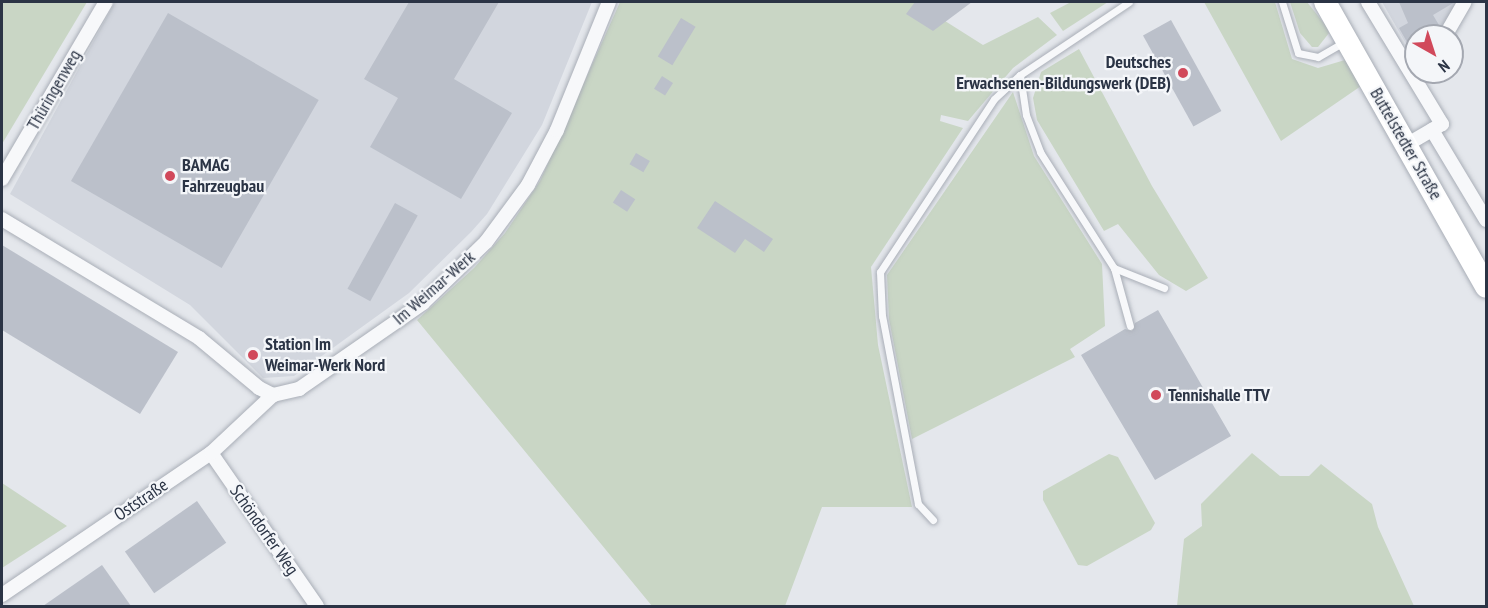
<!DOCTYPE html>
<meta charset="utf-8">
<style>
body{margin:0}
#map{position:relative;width:1488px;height:608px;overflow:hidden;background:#e4e7ec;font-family:"PT Sans Narrow",sans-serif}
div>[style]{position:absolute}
.built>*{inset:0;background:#d2d6de}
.green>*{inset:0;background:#c9d6c5}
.building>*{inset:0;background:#bbc0ca;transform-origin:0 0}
.roads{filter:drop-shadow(0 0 2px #a9aeb7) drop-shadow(0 0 2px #a9aeb7)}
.lane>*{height:7px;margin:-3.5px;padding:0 3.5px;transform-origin:3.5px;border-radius:3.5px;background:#f7f8fa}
.street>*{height:14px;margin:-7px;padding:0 7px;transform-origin:7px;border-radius:7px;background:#f7f8fa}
.primary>*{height:22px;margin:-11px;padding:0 11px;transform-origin:11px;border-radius:11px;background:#fff}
.dots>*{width:16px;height:16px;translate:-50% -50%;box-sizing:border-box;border:3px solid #f4f6f9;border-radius:50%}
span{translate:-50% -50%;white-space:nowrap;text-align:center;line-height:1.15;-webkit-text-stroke:4.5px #f4f6f9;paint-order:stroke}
.poi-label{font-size:18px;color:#2b3445;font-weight:700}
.right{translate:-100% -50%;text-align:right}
.left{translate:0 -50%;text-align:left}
.street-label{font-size:18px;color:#2b3445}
.frame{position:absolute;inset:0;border:3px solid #2b3445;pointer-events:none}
.north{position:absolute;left:1404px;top:24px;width:60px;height:60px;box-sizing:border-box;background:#f4f6f9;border:2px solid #a4a8b1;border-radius:50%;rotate:141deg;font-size:16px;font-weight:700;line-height:24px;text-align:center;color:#2b3445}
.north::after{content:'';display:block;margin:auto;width:21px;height:27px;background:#d1495b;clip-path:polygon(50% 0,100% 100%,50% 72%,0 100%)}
</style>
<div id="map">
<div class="built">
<div style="clip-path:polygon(115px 2px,592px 2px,542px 125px,487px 214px,471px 232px,409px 293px,294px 376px,263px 378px,190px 305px,10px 194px)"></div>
<div style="clip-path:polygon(1382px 2px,1461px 2px,1440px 36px,1416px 36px,1416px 61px)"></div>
</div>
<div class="green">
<div style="clip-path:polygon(2px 2px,87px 2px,2px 144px)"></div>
<div style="clip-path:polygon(620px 2px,915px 2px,983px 45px,1038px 17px,1057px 35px,1013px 68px,968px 121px,941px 115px,940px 121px,963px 128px,871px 267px,878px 345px,912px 507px,822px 507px,785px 606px,652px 606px,417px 320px,474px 268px,505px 233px,540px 181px)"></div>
<div style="clip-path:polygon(1071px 2px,1108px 2px,1063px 31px,1050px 13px)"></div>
<div style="clip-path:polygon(1204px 2px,1275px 2px,1292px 59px,1318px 68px,1345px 60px,1361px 86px,1281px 141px)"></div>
<div style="clip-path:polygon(1290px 2px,1307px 2px,1327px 27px,1329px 33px,1318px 47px,1312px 47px,1300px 33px)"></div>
<div style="clip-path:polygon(1079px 49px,1152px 186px,1208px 278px,1186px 291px,1159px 275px,1118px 224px,1104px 231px,1037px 120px,1033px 98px,1041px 72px)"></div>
<div style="clip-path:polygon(1013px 92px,1034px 156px,1102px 264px,1105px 326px,1070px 349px,1075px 357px,912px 439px,889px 319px,887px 275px)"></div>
<div style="clip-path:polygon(1252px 453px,1280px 476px,1309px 476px,1321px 464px,1372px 504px,1378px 527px,1414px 606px,1177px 606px,1184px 539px,1202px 526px,1201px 504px)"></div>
<div style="clip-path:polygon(1109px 454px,1118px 457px,1155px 523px,1151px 530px,1087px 566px,1078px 565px,1043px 500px,1043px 491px)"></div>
<div style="clip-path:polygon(2px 483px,67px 526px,2px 568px)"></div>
</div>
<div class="building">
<div style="clip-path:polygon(409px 2px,499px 2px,454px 79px,512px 113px,461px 199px,370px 147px,398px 98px,364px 79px)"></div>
<div style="clip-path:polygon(915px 2px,972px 2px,933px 31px,906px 14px)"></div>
<div style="clip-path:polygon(1399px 2px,1455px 2px,1433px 15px,1439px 25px,1435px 27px,1436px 36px,1416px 36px,1416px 58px,1399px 28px,1408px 23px)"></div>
<div style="left:168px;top:13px;width:174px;height:194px;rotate:30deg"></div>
<div style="left:681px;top:18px;width:17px;height:45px;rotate:31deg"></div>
<div style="left:1171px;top:20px;width:104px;height:32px;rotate:61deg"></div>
<div style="left:662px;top:76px;width:13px;height:15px;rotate:32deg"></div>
<div style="left:636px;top:153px;width:16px;height:13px;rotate:30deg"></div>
<div style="left:621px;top:190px;width:17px;height:15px;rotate:33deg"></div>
<div style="clip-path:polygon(715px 201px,773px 239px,764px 252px,745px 239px,735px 253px,697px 228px)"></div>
<div style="left:395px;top:203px;width:26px;height:98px;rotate:29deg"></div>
<div style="clip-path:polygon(2px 245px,178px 352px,140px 414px,2px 330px)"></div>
<div style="clip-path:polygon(1158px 310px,1231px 436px,1155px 480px,1081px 355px,1125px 329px,1132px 331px,1135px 323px)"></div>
<div style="left:197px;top:501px;width:51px;height:88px;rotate:55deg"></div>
<div style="clip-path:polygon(102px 565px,131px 606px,43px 606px)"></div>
</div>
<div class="roads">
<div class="lane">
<div style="left:1282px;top:2px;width:53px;rotate:72.6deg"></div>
<div style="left:1298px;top:53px;width:20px;rotate:11deg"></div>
<div style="left:1318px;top:57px;width:30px;rotate:-30deg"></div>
<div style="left:1020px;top:75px;width:40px;rotate:81.5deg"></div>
<div style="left:1026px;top:115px;width:40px;rotate:69deg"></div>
<div style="left:1040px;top:152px;width:138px;rotate:57.5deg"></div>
<div style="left:1114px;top:268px;width:54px;rotate:21.8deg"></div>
<div style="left:1114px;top:268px;width:60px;rotate:74.6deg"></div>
<div style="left:933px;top:520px;width:22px;rotate:-133deg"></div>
<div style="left:918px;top:504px;width:191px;rotate:-100.8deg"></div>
<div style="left:882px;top:316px;width:44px;rotate:-92.6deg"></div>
<div style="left:880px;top:272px;width:207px;rotate:-56.6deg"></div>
<div style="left:994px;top:99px;width:35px;rotate:-43deg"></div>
<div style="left:1020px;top:75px;width:131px;rotate:-33.8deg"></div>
</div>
<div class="street">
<div style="left:1368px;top:2px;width:143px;rotate:58.8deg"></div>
<div style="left:1442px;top:124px;width:42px;rotate:149.7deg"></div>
<div style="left:1445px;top:36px;width:39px;rotate:-60deg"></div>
<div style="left:1432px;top:130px;width:105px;rotate:59deg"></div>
<div style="left:2px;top:179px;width:205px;rotate:-59.6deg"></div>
<div style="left:2px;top:219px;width:230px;rotate:31.1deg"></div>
<div style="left:199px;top:338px;width:78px;rotate:39.8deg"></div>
<div style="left:259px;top:388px;width:16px;rotate:27deg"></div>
<div style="left:273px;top:395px;width:27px;rotate:-13deg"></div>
<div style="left:299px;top:389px;width:151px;rotate:-34.7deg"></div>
<div style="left:423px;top:303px;width:88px;rotate:-44.1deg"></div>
<div style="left:486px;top:242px;width:71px;rotate:-53.6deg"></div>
<div style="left:528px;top:185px;width:62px;rotate:-62.2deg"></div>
<div style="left:557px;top:130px;width:138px;rotate:-67.9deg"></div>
<div style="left:211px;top:453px;width:186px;rotate:55.3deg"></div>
<div style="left:2px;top:595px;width:253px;rotate:-34.2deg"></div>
<div style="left:211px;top:453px;width:85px;rotate:-43.1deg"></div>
</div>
<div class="primary">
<div style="left:1325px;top:2px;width:327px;rotate:60.5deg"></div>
</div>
</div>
<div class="dots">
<div style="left:1183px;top:73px;background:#d1495b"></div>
<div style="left:170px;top:176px;background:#d1495b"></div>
<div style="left:253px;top:355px;background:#d1495b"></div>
<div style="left:1156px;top:395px;background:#d1495b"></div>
</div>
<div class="poi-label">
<span class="right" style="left:1171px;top:73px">Deutsches<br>Erwachsenen-Bildungswerk (DEB)</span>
<span class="left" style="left:182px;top:176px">BAMAG<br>Fahrzeugbau</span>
<span class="left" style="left:265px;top:355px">Station Im<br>Weimar-Werk Nord</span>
<span class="left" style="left:1168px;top:395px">Tennishalle TTV</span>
</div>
<div class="street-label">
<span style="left:54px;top:90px;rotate:-60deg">Thüringenweg</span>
<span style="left:1406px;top:144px;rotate:60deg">Buttelstedter Straße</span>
<span style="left:434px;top:288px;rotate:-41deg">Im Weimar-Werk</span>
<span style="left:141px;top:500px;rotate:-34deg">Oststraße</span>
<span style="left:264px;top:530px;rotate:55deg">Schöndorfer Weg</span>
</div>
<div class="frame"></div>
<div class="north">N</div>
</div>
